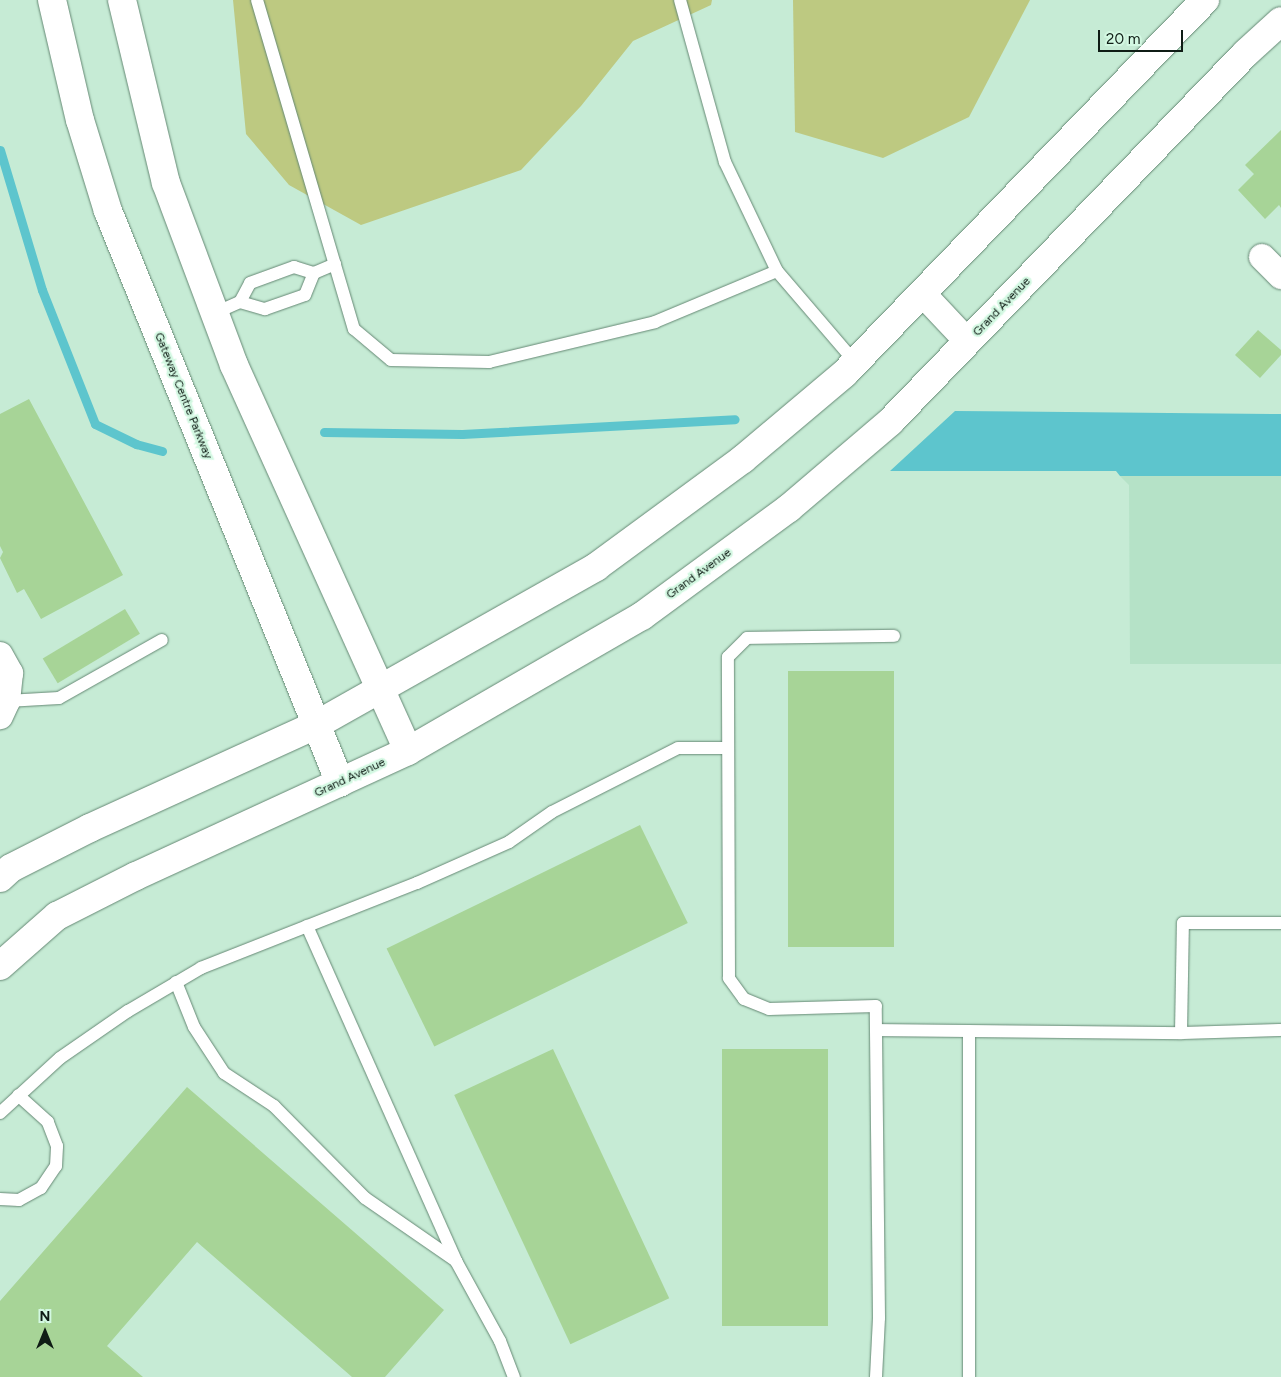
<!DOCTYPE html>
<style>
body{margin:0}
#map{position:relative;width:1281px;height:1377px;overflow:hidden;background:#c6ebd5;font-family:Figtree,sans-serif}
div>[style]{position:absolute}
.built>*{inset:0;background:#b5e2c7}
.green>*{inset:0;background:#bdc981}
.water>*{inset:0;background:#5dc5cd}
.stream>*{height:9px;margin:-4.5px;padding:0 4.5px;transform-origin:4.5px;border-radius:4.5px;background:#5dc5cd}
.building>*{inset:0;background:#a7d497;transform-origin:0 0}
.roads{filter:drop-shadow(0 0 1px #658874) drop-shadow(0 0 1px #658874)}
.service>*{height:12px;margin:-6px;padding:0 6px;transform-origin:6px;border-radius:6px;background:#fff}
.minor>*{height:26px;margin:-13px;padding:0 13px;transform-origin:13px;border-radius:13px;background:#fff}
.tertiary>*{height:28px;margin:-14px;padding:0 14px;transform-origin:14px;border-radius:14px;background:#fff}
span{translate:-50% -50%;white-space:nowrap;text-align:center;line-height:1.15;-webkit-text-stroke:4.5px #d3f8e2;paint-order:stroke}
.street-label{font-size:12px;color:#0f1c15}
.north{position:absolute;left:20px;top:1307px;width:50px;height:50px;-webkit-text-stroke:4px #d3f8e2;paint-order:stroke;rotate:0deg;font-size:14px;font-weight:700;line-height:20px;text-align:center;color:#0f1c15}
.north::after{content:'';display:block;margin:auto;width:18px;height:22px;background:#0f1c15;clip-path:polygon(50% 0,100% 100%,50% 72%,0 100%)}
.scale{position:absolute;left:1098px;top:30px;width:85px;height:22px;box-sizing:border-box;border:2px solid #0f1c15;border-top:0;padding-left:6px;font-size:15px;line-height:18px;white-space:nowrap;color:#0f1c15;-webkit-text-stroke:4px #d3f8e2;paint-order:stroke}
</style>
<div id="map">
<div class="built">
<div style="clip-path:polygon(1120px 476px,1281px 476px,1281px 664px,1130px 664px,1129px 485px)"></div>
</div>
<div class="green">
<div style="clip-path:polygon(233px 0,712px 0,711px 5px,633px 41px,581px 106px,521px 170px,361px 225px,289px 185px,246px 134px)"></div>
<div style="clip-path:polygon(793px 0,1030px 0,969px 117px,883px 158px,795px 132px)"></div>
</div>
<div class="water">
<div style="clip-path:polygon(955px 411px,1281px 414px,1281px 476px,1120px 476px,1116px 471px,890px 471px)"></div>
</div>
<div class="stream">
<div style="left:0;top:150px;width:146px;rotate:73.3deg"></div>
<div style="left:42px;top:290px;width:144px;rotate:68.4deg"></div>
<div style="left:95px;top:424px;width:46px;rotate:26deg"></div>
<div style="left:136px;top:444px;width:27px;rotate:15deg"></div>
<div style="left:324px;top:432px;width:138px;rotate:0.8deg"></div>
<div style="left:462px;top:434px;width:273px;rotate:-3.1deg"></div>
</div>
<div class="building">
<div style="clip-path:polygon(1281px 130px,1281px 208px,1279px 205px,1265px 219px,1238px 190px,1254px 174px,1245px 165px)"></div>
<div style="clip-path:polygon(1258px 330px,1281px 350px,1281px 355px,1260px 378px,1235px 355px)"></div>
<div style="clip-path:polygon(29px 399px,123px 575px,41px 619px,24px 589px,17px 593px,0 558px,3px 552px,0 546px,0 414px)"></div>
<div style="left:125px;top:609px;width:29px;height:96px;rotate:59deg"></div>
<div style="left:788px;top:671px;width:106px;height:276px"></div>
<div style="left:640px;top:825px;width:109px;height:282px;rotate:64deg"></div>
<div style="left:553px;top:1049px;width:275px;height:109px;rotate:65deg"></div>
<div style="left:722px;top:1049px;width:106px;height:277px"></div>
<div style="clip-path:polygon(187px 1087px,444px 1310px,385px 1377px,352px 1377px,197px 1242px,107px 1346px,143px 1377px,0 1377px,0 1301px)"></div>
</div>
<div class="roads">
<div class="service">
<div style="left:257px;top:0;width:343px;rotate:73.6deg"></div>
<div style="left:354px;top:329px;width:48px;rotate:40deg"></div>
<div style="left:391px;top:360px;width:98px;rotate:1.2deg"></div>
<div style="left:489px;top:362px;width:171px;rotate:-13.5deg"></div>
<div style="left:655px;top:322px;width:132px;rotate:-22.7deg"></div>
<div style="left:680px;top:0;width:168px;rotate:74.5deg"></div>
<div style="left:725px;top:162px;width:121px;rotate:64.5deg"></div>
<div style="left:777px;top:271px;width:120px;rotate:49.4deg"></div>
<div style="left:240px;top:302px;width:21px;rotate:-62deg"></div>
<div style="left:250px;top:283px;width:47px;rotate:-20deg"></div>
<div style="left:294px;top:267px;width:21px;rotate:17deg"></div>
<div style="left:314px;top:273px;width:23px;rotate:-23deg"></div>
<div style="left:215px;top:313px;width:27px;rotate:-24deg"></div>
<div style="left:240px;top:302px;width:26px;rotate:16deg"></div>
<div style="left:265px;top:309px;width:42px;rotate:-19.3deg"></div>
<div style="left:305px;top:295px;width:24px;rotate:-68deg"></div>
<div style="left:7px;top:701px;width:52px;rotate:-3.3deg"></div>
<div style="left:59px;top:698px;width:118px;rotate:-29.4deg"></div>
<div style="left:307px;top:926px;width:367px;rotate:66deg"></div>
<div style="left:176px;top:982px;width:48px;rotate:68.2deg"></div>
<div style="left:194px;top:1027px;width:55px;rotate:56.9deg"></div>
<div style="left:224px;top:1073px;width:60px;rotate:33.4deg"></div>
<div style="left:274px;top:1106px;width:129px;rotate:45.3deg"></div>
<div style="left:365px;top:1198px;width:111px;rotate:34.7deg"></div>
<div style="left:456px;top:1261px;width:91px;rotate:61.2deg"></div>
<div style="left:500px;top:1341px;width:39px;rotate:69deg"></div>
<div style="left:877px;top:1030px;width:304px;rotate:0.6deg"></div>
<div style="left:1181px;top:1033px;width:110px;rotate:-89deg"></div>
<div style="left:1183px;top:923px;width:98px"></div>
<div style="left:1181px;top:1033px;width:100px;rotate:-1.7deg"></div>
<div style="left:0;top:1113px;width:81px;rotate:-42.5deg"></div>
<div style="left:60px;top:1058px;width:83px;rotate:-34.7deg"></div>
<div style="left:128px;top:1011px;width:85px;rotate:-30.5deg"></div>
<div style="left:201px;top:968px;width:232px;rotate:-21.5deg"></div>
<div style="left:417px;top:883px;width:101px;rotate:-24deg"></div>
<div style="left:509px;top:842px;width:52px;rotate:-34.9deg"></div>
<div style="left:552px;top:812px;width:141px;rotate:-26.9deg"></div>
<div style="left:678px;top:748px;width:50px"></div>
<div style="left:0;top:1199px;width:19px;rotate:3deg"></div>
<div style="left:19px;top:1200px;width:25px;rotate:-29deg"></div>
<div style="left:41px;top:1188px;width:27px;rotate:-56deg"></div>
<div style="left:56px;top:1166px;width:20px;rotate:-87deg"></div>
<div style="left:57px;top:1146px;width:26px;rotate:-111deg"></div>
<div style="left:48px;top:1122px;width:40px;rotate:-138deg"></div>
<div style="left:876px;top:1377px;width:59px;rotate:-87.1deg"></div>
<div style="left:879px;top:1318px;width:312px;rotate:-90.6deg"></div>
<div style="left:876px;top:1006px;width:107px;rotate:178.4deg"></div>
<div style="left:769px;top:1009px;width:27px;rotate:-158deg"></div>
<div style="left:744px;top:999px;width:26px;rotate:-126deg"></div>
<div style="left:729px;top:978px;width:321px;rotate:-90.2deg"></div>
<div style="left:728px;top:657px;width:27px;rotate:-45deg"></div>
<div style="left:747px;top:638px;width:147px;rotate:-0.8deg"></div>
<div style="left:969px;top:1377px;width:346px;rotate:-90deg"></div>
</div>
<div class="minor">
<div style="left:1262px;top:257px;width:27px;rotate:45deg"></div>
<div style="left:922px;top:293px;width:67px;rotate:46.8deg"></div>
<div style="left:0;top:655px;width:21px;rotate:61deg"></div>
<div style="left:10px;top:673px;width:28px;rotate:96deg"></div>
<div style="left:7px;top:701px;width:17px;rotate:115deg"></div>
</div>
<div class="tertiary">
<div style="left:52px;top:0;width:123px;rotate:76.9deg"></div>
<div style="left:80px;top:120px;width:95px;rotate:72.9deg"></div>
<div style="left:108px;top:211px;width:617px;rotate:67.92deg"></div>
<div style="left:122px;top:0;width:188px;rotate:76.5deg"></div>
<div style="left:166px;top:183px;width:194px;rotate:69.5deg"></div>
<div style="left:234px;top:365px;width:423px;rotate:65.7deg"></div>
<div style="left:0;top:878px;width:15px;rotate:-42deg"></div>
<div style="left:11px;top:868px;width:89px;rotate:-26.9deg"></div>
<div style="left:90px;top:828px;width:248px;rotate:-24.5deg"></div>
<div style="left:316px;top:725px;width:322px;rotate:-29.4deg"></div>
<div style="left:596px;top:567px;width:182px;rotate:-36.3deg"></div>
<div style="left:743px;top:459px;width:132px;rotate:-40.1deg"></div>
<div style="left:844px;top:374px;width:520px;rotate:-46.01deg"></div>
<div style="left:0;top:966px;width:76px;rotate:-41.3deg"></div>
<div style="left:57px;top:916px;width:89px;rotate:-26.9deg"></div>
<div style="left:136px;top:876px;width:299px;rotate:-24.7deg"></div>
<div style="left:408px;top:751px;width:270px;rotate:-30deg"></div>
<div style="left:642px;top:616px;width:182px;rotate:-36.3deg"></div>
<div style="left:789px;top:508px;width:133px;rotate:-40.4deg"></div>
<div style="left:890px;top:422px;width:513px;rotate:-46.03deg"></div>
<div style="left:1246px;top:53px;width:47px;rotate:-42.4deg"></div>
</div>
</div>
<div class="street-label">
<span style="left:1002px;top:307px;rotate:-46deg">Grand Avenue</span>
<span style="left:183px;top:396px;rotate:68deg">Gateway Centre Parkway</span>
<span style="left:699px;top:574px;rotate:-36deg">Grand Avenue</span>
<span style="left:350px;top:778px;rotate:-25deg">Grand Avenue</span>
</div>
<div class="north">N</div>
<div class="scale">20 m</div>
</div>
